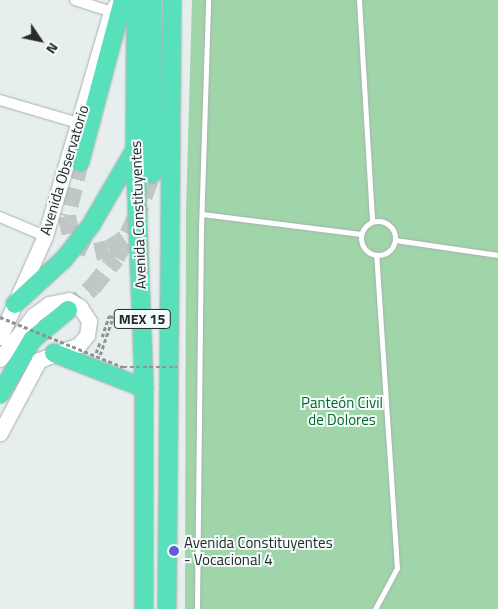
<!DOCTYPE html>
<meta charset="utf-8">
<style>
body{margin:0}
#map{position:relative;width:498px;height:609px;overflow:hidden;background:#e6efed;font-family:"Titillium Web",sans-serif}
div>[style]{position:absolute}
.green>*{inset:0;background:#a0d4a9}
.trunk-tunnel>*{height:18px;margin-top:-9px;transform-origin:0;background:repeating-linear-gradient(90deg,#c0c8c6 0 18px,transparent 0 27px)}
.path>*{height:2.5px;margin-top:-1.25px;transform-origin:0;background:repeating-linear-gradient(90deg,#909695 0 4px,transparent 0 6.5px)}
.roads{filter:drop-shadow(0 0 1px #a8b1af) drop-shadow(0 0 1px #a8b1af)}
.service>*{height:5px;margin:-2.5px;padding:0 2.5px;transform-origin:2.5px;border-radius:2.5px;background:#fff}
.service>.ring{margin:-2.5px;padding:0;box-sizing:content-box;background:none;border:5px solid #fff;border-radius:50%}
.minor>*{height:10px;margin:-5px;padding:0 5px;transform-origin:5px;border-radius:5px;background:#fff}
.secondary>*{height:15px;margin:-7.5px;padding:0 7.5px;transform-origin:7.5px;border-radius:7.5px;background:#fff}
.trunk>*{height:18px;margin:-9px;padding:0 9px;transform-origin:9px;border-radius:9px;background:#58e0bb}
.path-bridge>*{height:2.5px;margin-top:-1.25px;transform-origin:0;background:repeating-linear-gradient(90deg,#909695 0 4px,transparent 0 6.5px)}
.dots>*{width:14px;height:14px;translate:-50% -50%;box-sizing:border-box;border:2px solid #f3fcfb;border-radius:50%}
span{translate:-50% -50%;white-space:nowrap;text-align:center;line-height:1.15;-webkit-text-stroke:4px #f3fcfb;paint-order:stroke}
.shield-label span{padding:1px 4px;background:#f3fcfb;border:1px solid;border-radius:4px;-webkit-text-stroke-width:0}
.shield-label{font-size:14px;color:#272a2a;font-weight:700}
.street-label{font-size:15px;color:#272a2a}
.park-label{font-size:15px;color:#026a2d}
.poi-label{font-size:15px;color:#272a2a}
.left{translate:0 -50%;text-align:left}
.north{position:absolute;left:15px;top:15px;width:50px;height:50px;-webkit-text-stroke:4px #f3fcfb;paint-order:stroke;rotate:124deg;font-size:14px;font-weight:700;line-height:20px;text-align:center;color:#272a2a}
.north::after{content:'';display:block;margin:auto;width:18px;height:22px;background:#272a2a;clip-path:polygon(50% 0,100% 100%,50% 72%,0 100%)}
</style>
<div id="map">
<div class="green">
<div style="clip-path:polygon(192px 0,498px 0,498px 609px,185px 609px,186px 212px)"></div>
</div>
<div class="trunk-tunnel">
<div style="left:80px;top:162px;width:56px;rotate:103.5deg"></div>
<div style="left:67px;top:216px;width:25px;rotate:79deg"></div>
<div style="left:72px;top:241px;width:25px;rotate:26deg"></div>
<div style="left:95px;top:252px;width:14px;rotate:-12deg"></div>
<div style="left:109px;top:249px;width:20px;rotate:-33deg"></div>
<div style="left:68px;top:310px;width:33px;rotate:-43deg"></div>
<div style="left:92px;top:288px;width:38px;rotate:-51deg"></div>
<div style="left:116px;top:258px;width:40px;rotate:-63.4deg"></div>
<div style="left:134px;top:222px;width:51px;rotate:-69.4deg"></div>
</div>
<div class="path">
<div style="left:102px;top:337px;width:22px;rotate:-72deg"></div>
<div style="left:109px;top:316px;width:4px;rotate:14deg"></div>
<div style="left:96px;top:353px;width:12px;rotate:-70deg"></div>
<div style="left:100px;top:355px;width:40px;rotate:-71.1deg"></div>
</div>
<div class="roads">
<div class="service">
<div style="left:359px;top:0;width:221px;rotate:86.6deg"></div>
<div style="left:202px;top:214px;width:160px;rotate:7.2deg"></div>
<div class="ring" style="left:361px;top:221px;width:29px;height:29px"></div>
<div style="left:395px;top:240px;width:104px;rotate:8.3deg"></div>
<div style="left:197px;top:609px;width:380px;rotate:-89.4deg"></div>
<div style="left:201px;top:229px;width:229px;rotate:-88.2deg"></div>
<div style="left:375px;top:609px;width:47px;rotate:-61.8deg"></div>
<div style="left:397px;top:568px;width:314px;rotate:-93.8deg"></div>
</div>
<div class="minor">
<div style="left:75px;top:0;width:38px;rotate:18deg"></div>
<div style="left:0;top:100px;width:81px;rotate:16.4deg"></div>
<div style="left:0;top:217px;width:49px;rotate:22.9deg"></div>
</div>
<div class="secondary">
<div style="left:0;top:337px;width:111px;rotate:-66deg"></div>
<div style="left:45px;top:236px;width:234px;rotate:-73.6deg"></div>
<div style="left:111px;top:12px;width:14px;rotate:-56deg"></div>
<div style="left:0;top:359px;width:56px;rotate:-52.3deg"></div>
<div style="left:34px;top:315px;width:19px;rotate:-36deg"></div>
<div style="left:49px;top:304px;width:20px;rotate:-11deg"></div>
<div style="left:69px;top:300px;width:13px;rotate:32deg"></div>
<div style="left:80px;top:307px;width:17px;rotate:57deg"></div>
<div style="left:89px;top:321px;width:14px;rotate:98deg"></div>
<div style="left:87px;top:335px;width:13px;rotate:129deg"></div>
<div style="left:79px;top:345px;width:43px;rotate:159.4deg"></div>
<div style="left:39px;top:360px;width:83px;rotate:118.1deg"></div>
</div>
<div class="trunk">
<div style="left:136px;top:0;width:150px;rotate:90.4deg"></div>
<div style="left:135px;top:150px;width:238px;rotate:87.8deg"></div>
<div style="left:144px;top:388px;width:221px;rotate:90deg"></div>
<div style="left:80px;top:162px;width:168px;rotate:-75.1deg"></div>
<div style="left:152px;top:174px;width:174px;rotate:-90deg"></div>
<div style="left:15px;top:304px;width:67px;rotate:-42.6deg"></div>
<div style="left:64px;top:259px;width:43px;rotate:-51.5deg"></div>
<div style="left:91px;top:225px;width:83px;rotate:-59.7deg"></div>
<div style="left:54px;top:353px;width:97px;rotate:21.3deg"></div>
<div style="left:0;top:394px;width:63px;rotate:-59.3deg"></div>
<div style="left:32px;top:340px;width:47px;rotate:-39.8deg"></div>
<div style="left:167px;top:609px;width:609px;rotate:-89.53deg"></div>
</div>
</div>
<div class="path-bridge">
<div style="left:0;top:317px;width:133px;rotate:22.1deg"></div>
<div style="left:123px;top:367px;width:54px"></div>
</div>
<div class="dots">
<div style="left:174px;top:551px;background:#665bd4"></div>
</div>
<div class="shield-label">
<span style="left:142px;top:319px">MEX 15</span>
</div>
<div class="street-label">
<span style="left:64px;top:170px;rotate:-73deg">Avenida Observatorio</span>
<span style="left:138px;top:215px;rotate:-92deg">Avenida Constituyentes</span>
</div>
<div class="park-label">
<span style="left:342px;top:411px">Panteón Civil<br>de Dolores</span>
</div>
<div class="poi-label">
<span class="left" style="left:184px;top:551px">Avenida Constituyentes<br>- Vocacional 4</span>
</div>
<div class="north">N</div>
</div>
